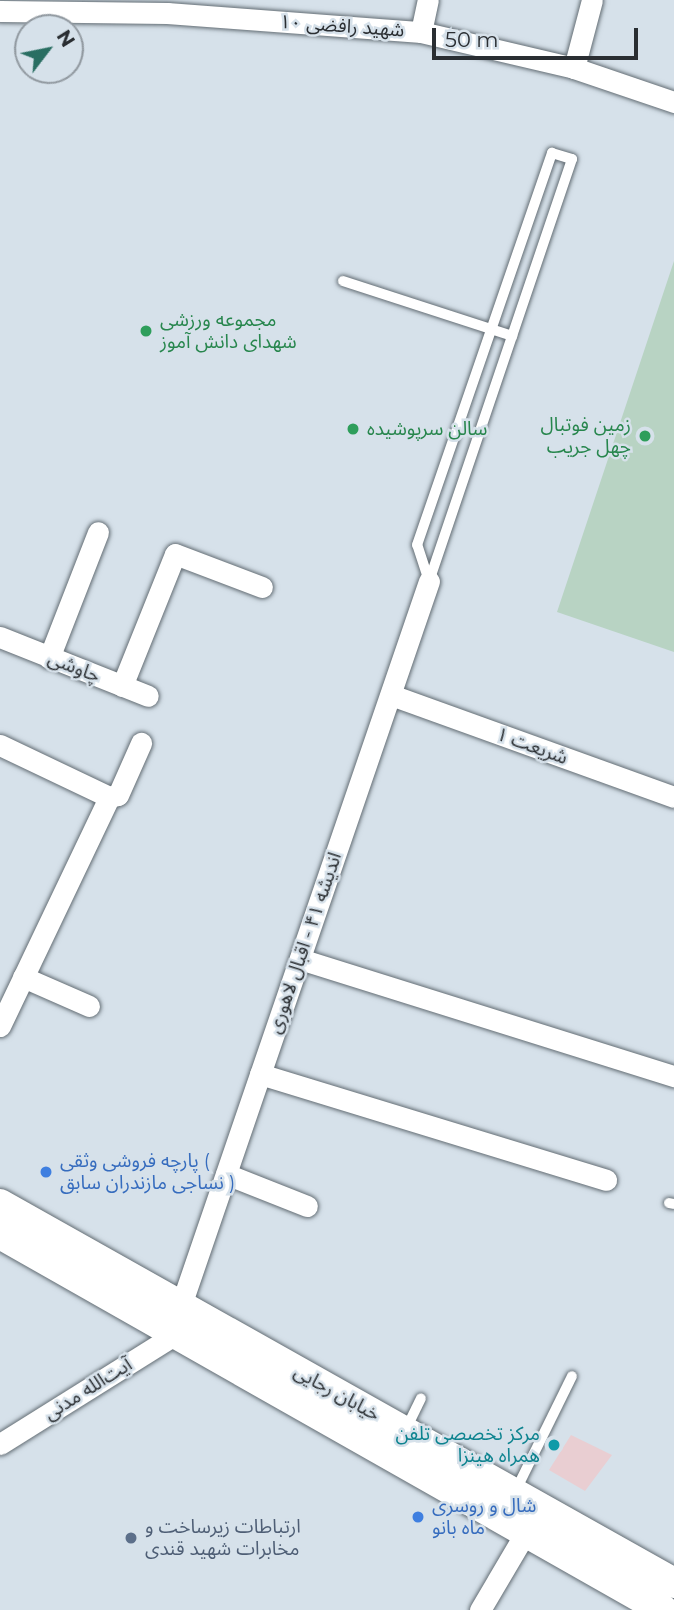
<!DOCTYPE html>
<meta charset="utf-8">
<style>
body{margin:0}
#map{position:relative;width:674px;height:1610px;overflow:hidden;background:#d6e1ea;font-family:Montserrat,"Noto Sans Arabic",sans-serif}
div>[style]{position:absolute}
.commercial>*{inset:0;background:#e9ced2}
.green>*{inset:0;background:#b8d3c3}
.roads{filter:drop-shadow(0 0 2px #636d74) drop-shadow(0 0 2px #636d74)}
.service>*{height:10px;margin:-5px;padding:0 5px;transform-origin:5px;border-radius:5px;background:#fff}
.minor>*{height:21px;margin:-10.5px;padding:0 10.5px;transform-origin:10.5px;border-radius:10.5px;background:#fff}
.secondary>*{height:30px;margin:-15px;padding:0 15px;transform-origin:15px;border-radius:15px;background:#fff}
.dots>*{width:19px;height:19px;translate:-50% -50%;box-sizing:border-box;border:4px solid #d6e1ea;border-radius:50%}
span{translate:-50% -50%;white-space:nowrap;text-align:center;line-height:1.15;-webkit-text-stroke:5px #d6e1ea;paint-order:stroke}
.street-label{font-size:19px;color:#2a2e32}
.leisure-label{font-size:19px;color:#27864d}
.left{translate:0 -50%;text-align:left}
.right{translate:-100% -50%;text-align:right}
.shop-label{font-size:19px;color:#366cbe}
.culture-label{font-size:19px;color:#0d838f}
.service-label{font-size:19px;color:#4e5e75}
.north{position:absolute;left:14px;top:14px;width:70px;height:70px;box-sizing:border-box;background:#d6e1ea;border:2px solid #9199a0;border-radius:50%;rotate:58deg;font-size:19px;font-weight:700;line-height:28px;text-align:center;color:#2a2e32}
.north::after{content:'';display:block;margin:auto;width:24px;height:32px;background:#296e62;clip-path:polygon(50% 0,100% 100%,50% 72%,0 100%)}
.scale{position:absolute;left:432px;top:28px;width:206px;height:32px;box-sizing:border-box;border:4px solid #2a2e32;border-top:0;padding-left:9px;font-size:21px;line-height:24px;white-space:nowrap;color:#2a2e32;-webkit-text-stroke:5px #d6e1ea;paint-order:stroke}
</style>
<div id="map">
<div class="commercial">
<div style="clip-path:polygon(571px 1435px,612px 1455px,585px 1491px,549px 1470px)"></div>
</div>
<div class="green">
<div style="clip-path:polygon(674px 261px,674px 652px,557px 612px)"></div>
</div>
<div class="roads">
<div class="service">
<div style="left:552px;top:153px;width:21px;rotate:17deg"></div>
<div style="left:572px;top:159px;width:446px;rotate:108.7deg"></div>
<div style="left:429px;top:581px;width:38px;rotate:-108deg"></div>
<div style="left:417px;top:545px;width:415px;rotate:-71deg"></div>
<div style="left:343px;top:281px;width:178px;rotate:18deg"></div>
<div style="left:669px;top:1203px;width:5px;rotate:11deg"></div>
<div style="left:406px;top:1429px;width:34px;rotate:-64deg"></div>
<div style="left:515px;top:1492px;width:129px;rotate:-63.8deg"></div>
</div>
<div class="minor">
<div style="left:0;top:11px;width:167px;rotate:0.7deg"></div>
<div style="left:167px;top:13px;width:255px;rotate:4.3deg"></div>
<div style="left:421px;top:32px;width:157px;rotate:13.2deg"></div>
<div style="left:574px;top:68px;width:106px;rotate:18.8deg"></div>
<div style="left:421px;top:32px;width:33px;rotate:-78deg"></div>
<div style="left:574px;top:68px;width:70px;rotate:-75.2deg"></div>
<div style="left:0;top:637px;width:159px;rotate:21.7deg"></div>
<div style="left:49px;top:658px;width:135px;rotate:-68.7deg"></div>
<div style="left:122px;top:686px;width:142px;rotate:-68.1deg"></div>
<div style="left:175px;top:554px;width:93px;rotate:20.8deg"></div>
<div style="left:391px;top:695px;width:301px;rotate:19.8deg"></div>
<div style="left:0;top:745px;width:121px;rotate:25.5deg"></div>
<div style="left:109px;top:797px;width:9px;rotate:-13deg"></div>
<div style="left:118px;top:795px;width:57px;rotate:-66.1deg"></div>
<div style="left:300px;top:959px;width:392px;rotate:17.4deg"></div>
<div style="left:23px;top:977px;width:72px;rotate:23.7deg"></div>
<div style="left:0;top:1026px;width:254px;rotate:-64.5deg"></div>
<div style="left:260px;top:1074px;width:362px;rotate:17deg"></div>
<div style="left:226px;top:1174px;width:87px;rotate:21.6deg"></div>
<div style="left:181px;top:1305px;width:765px;rotate:-71.09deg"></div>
<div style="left:0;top:1444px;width:208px;rotate:-32deg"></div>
<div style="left:480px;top:1610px;width:91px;rotate:-59.5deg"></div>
</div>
<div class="secondary">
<div style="left:0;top:1204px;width:773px;rotate:29.35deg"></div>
<div style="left:0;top:1234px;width:762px;rotate:29.56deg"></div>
</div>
</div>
<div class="dots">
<div style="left:146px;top:331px;background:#2e9e5b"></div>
<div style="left:353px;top:429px;background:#2e9e5b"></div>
<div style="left:645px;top:436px;background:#2e9e5b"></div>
<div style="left:46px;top:1172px;background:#3f7fe0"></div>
<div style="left:554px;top:1445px;background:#0f9aa8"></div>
<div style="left:418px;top:1517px;background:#3f7fe0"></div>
<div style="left:131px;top:1538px;background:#5c6f8a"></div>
</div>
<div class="street-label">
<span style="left:342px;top:26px;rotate:4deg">شهید رافضی ۱۰</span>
<span style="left:74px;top:667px;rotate:21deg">چاوشی</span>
<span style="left:532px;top:746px;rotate:20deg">شریعت ۱</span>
<span style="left:305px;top:943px;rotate:-71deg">اندیشه ۴۱ - اقبال لاهوری</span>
<span style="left:88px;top:1389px;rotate:-32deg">آیت‌الله مدنی</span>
<span style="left:337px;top:1393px;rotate:29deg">خیابان رجایی</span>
</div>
<div class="leisure-label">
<span class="left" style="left:160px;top:331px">مجموعه ورزشی<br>شهدای دانش آموز</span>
<span class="right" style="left:631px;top:436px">زمین فوتبال<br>چهل جریب</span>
<span class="left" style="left:367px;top:429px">سالن سرپوشیده</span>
</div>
<div class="shop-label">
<span class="left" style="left:60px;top:1172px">پارچه فروشی وثقی (<br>نساجی مازندران سابق )</span>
<span class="left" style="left:432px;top:1517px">شال و روسری<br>ماه بانو</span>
</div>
<div class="culture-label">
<span class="right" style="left:540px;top:1445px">مرکز تخصصی تلفن<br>همراه هینزا</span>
</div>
<div class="service-label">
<span class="left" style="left:145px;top:1538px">ارتباطات زیرساخت و<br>مخابرات شهید قندی</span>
</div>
<div class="north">N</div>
<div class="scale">50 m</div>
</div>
